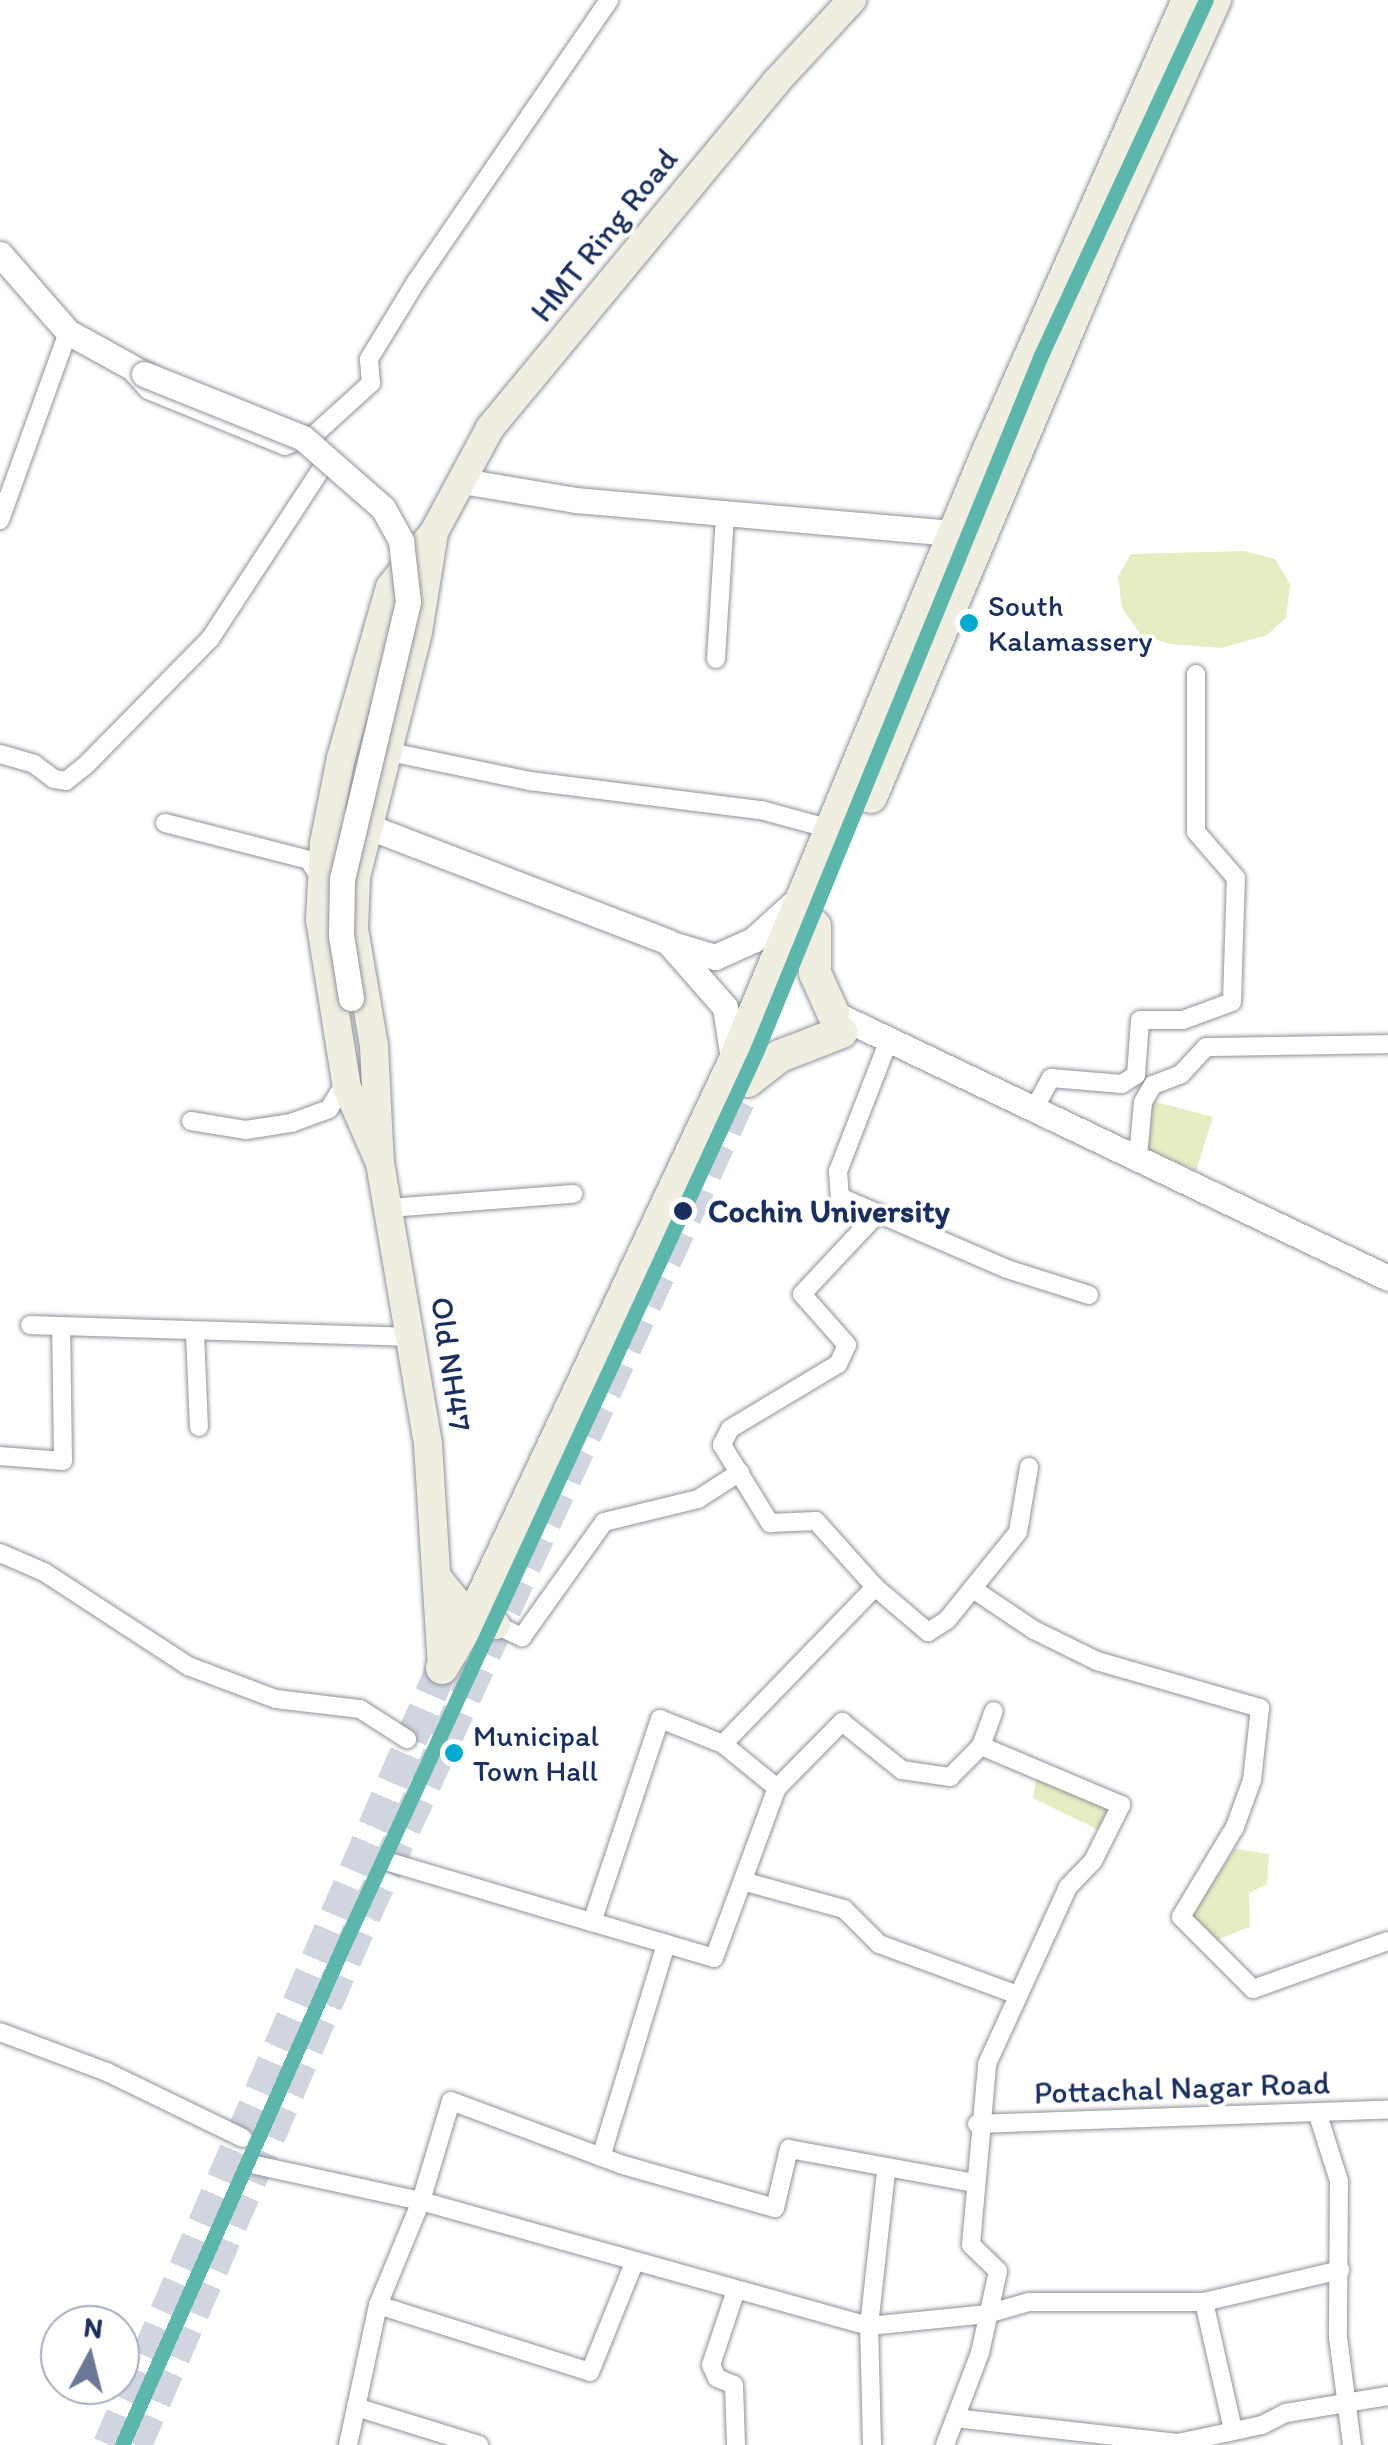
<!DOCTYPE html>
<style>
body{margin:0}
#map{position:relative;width:1388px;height:2445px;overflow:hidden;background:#fff;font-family:Itim,sans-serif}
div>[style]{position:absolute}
.green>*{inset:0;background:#e7edc3}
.highway-tunnel>*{height:32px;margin-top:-16px;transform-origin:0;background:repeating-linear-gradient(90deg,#d1d5df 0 32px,transparent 0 48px)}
.roads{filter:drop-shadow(0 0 2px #8e929a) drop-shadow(0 0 2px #8e929a)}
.street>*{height:18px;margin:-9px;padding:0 9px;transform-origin:9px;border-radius:9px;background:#fff}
.secondary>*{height:25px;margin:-12.5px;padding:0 12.5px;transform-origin:12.5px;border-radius:12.5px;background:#fff}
.primary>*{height:28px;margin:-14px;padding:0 14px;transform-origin:14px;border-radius:14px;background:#f0ede1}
.highway>*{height:32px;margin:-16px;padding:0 16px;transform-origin:16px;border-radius:16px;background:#f0ede1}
.bridges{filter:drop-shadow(0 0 2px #8e929a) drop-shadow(0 0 2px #8e929a)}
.secondary-bridge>*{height:25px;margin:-12.5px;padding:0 12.5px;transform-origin:12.5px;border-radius:12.5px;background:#fff}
.metro-1>*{height:15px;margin:-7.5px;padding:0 7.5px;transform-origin:7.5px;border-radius:7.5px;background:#5cb6ab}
.dots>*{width:28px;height:28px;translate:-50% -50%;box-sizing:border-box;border:5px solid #fff;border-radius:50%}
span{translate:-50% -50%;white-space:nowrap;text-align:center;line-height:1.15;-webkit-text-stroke:8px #fff;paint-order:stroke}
.bus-label{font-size:30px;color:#1b2f5e}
.left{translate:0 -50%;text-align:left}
.street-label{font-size:32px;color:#1b2f5e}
.stop-label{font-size:32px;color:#1b2f5e;font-weight:700}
.north{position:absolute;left:40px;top:2305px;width:100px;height:100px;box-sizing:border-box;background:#fff;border:2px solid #a4acbf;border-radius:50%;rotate:7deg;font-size:28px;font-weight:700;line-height:40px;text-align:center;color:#1b2f5e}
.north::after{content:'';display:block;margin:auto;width:35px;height:45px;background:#6b7896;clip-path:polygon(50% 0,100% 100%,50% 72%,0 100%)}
</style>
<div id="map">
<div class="green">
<div style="clip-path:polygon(1244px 551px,1275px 559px,1290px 584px,1286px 618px,1267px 635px,1221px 648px,1170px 644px,1141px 635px,1122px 608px,1118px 576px,1131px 554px)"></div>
<div style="clip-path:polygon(1152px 1101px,1213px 1117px,1196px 1171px,1144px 1147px)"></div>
<div style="clip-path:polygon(1038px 1769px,1126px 1810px,1115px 1838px,1033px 1798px)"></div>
<div style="clip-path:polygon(1235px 1849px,1269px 1854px,1267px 1884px,1249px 1893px,1250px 1927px,1216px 1940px,1189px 1918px)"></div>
</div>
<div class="highway-tunnel">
<div style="left:109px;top:2445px;width:845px;rotate:-66.8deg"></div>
<div style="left:136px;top:2445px;width:577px;rotate:-66.63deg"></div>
<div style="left:365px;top:1915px;width:918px;rotate:-65.33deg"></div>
</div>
<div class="roads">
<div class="street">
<div style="left:131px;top:371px;width:25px;rotate:48deg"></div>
<div style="left:148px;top:390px;width:148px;rotate:22.2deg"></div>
<div style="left:285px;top:446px;width:32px;rotate:-22deg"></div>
<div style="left:315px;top:434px;width:76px;rotate:-42.3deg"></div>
<div style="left:371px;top:383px;width:24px;rotate:-95deg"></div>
<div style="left:369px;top:359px;width:90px;rotate:-58.6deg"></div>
<div style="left:416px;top:282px;width:342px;rotate:-55.6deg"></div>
<div style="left:0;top:520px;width:200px;rotate:-70.1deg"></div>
<div style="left:716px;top:659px;width:145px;rotate:-86.4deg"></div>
<div style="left:385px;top:751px;width:148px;rotate:11.7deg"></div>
<div style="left:530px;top:781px;width:233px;rotate:7.2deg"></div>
<div style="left:761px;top:810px;width:76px;rotate:15.3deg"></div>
<div style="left:0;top:754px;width:35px;rotate:16deg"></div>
<div style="left:34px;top:764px;width:25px;rotate:37deg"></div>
<div style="left:54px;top:779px;width:12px;rotate:9deg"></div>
<div style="left:66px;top:781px;width:26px;rotate:-39deg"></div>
<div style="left:86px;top:765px;width:177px;rotate:-45.5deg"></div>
<div style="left:210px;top:639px;width:204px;rotate:-56.8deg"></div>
<div style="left:165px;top:823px;width:149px;rotate:14.4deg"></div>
<div style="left:309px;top:860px;width:23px;rotate:59deg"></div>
<div style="left:885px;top:1050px;width:130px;rotate:111.2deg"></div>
<div style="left:838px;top:1171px;width:26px;rotate:86deg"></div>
<div style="left:840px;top:1197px;width:182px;rotate:23.3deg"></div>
<div style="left:1007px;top:1269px;width:86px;rotate:17.6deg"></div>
<div style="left:1035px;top:1107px;width:33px;rotate:-61deg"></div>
<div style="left:1051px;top:1078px;width:71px;rotate:4.8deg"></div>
<div style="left:1122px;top:1084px;width:17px;rotate:-33deg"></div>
<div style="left:1136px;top:1075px;width:55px;rotate:-85.8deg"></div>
<div style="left:1140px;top:1020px;width:43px"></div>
<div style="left:1183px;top:1020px;width:52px;rotate:-20.2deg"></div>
<div style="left:1232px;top:1002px;width:124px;rotate:-88.2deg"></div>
<div style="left:1236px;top:878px;width:61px;rotate:-131deg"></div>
<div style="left:1196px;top:832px;width:158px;rotate:-90deg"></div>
<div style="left:191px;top:1121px;width:56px;rotate:9.3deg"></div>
<div style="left:246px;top:1130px;width:46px;rotate:-8.8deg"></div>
<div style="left:291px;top:1123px;width:40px;rotate:-20.2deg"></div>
<div style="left:329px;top:1109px;width:32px;rotate:-58deg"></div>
<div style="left:1138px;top:1157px;width:55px;rotate:-84.8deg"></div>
<div style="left:1143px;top:1102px;width:20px;rotate:-60deg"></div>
<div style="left:1153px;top:1085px;width:30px;rotate:-21deg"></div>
<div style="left:1181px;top:1074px;width:37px;rotate:-47deg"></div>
<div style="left:1206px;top:1047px;width:182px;rotate:-0.9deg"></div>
<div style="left:389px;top:1208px;width:185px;rotate:-4.4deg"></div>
<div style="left:878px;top:1213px;width:111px;rotate:133.2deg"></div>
<div style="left:802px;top:1294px;width:68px;rotate:48.6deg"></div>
<div style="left:847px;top:1345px;width:21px;rotate:115deg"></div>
<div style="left:838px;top:1364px;width:126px;rotate:149deg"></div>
<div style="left:730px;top:1429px;width:18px;rotate:117deg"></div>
<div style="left:722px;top:1445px;width:92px;rotate:58.4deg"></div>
<div style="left:770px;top:1523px;width:46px;rotate:-2.5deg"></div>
<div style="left:816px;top:1521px;width:89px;rotate:48.2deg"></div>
<div style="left:875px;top:1587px;width:70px;rotate:40.3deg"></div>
<div style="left:928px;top:1632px;width:22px;rotate:-32deg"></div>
<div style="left:947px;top:1620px;width:113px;rotate:-51.1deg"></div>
<div style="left:1018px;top:1532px;width:66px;rotate:-80.4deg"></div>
<div style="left:30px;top:1325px;width:383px;rotate:1.8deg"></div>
<div style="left:195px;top:1333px;width:94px;rotate:87.6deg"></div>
<div style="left:0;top:1456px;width:63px;rotate:4.5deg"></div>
<div style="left:63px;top:1461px;width:135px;rotate:-90.8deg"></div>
<div style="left:0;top:1553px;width:48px;rotate:23.4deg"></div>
<div style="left:44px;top:1572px;width:172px;rotate:33.1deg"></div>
<div style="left:188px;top:1666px;width:94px;rotate:20.6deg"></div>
<div style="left:276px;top:1699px;width:85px;rotate:6.8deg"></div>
<div style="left:360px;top:1709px;width:56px;rotate:32.6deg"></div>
<div style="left:973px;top:1589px;width:73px;rotate:33.9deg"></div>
<div style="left:1034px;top:1630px;width:70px;rotate:26.2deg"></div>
<div style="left:1097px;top:1661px;width:170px;rotate:16.1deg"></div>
<div style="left:1260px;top:1708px;width:72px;rotate:96.3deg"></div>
<div style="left:1252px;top:1780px;width:50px;rotate:109.9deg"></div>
<div style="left:1235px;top:1827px;width:105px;rotate:121deg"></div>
<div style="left:1181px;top:1917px;width:102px;rotate:45deg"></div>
<div style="left:1253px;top:1989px;width:143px;rotate:-19.6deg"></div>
<div style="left:496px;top:1625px;width:29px;rotate:25deg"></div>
<div style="left:522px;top:1637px;width:141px;rotate:-54.5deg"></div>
<div style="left:604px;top:1522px;width:97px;rotate:-13.7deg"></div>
<div style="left:698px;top:1499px;width:50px;rotate:-32.7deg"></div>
<div style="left:777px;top:1788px;width:93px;rotate:-45.4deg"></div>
<div style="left:842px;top:1722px;width:77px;rotate:38.7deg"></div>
<div style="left:902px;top:1770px;width:49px;rotate:8.3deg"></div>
<div style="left:950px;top:1777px;width:44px;rotate:-45deg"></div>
<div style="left:981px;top:1746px;width:37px;rotate:-70deg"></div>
<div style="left:389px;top:1862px;width:212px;rotate:16.5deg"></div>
<div style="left:592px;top:1922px;width:214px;rotate:-71.5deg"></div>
<div style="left:660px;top:1719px;width:68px;rotate:21.6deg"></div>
<div style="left:723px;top:1744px;width:219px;rotate:-45.9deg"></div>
<div style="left:746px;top:1882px;width:102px;rotate:15.4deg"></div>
<div style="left:844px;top:1909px;width:49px;rotate:45deg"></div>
<div style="left:879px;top:1944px;width:145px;rotate:20.2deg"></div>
<div style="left:592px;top:1922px;width:127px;rotate:16.4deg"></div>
<div style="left:714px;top:1958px;width:181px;rotate:-69.7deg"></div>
<div style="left:777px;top:1788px;width:70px;rotate:-140.8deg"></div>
<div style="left:0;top:2032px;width:114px;rotate:20.5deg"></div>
<div style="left:107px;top:2072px;width:151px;rotate:25.9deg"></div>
<div style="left:1318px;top:2115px;width:69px;rotate:72.3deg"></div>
<div style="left:1339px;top:2181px;width:156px;rotate:90.4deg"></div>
<div style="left:1338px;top:2337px;width:109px;rotate:82.6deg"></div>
<div style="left:977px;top:2124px;width:411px;rotate:-2deg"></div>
<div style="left:601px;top:2157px;width:223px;rotate:-73deg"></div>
<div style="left:256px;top:2165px;width:169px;rotate:12.3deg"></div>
<div style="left:421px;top:2201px;width:465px;rotate:15.6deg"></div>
<div style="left:869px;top:2326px;width:119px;rotate:-5.8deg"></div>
<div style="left:987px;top:2314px;width:44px;rotate:-15.9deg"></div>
<div style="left:1029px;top:2302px;width:175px"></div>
<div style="left:1204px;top:2302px;width:140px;rotate:-13.2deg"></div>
<div style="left:736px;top:2290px;width:79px;rotate:108.4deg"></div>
<div style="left:711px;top:2365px;width:14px;rotate:65deg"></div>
<div style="left:717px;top:2378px;width:18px;rotate:22deg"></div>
<div style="left:734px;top:2385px;width:60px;rotate:88.1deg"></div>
<div style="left:1204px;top:2302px;width:131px;rotate:77.2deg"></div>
<div style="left:378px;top:2305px;width:222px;rotate:17.5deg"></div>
<div style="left:590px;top:2372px;width:118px;rotate:-68deg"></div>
<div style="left:356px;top:2407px;width:129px;rotate:17.2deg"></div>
<div style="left:955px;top:2418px;width:224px;rotate:6.4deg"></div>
<div style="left:1178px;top:2443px;width:86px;rotate:-12.1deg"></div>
<div style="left:1262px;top:2425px;width:27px;rotate:-27deg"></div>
<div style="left:1286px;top:2413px;width:103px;rotate:-9.5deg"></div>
<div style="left:348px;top:2445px;width:143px;rotate:-77.9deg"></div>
<div style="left:378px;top:2305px;width:113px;rotate:-67.5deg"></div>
<div style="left:421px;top:2201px;width:104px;rotate:-73.3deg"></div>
<div style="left:451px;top:2101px;width:184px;rotate:20.4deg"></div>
<div style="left:623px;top:2165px;width:158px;rotate:15.8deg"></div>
<div style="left:775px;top:2208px;width:61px;rotate:-76.7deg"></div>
<div style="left:789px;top:2149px;width:188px;rotate:10.4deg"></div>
<div style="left:872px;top:2445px;width:119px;rotate:-91.4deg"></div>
<div style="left:869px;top:2326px;width:156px;rotate:-83.7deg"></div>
<div style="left:945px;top:2445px;width:98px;rotate:-69.2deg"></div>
<div style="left:980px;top:2353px;width:84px;rotate:-77.6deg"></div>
<div style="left:998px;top:2271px;width:37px;rotate:-136deg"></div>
<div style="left:971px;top:2245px;width:182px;rotate:-84.9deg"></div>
<div style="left:987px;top:2064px;width:195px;rotate:-65.4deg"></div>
<div style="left:1068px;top:1887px;width:36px;rotate:-46deg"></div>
<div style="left:1093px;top:1861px;width:63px;rotate:-63.4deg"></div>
<div style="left:1121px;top:1805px;width:152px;rotate:-157.1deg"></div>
</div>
<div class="secondary">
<div style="left:0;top:254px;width:103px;rotate:48.9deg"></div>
<div style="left:68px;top:332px;width:87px;rotate:28.9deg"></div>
<div style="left:462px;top:481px;width:115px;rotate:9.5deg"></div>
<div style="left:575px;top:500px;width:380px;rotate:5deg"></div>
<div style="left:351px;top:820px;width:340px;rotate:21deg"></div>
<div style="left:668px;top:942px;width:86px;rotate:48.8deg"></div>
<div style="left:725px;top:1007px;width:53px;rotate:81.3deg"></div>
<div style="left:675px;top:945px;width:42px;rotate:16.7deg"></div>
<div style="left:715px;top:957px;width:42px;rotate:-24.1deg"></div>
<div style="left:753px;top:940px;width:61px;rotate:-42.3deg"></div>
<div style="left:833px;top:1013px;width:615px;rotate:25.52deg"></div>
</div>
<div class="primary">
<div style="left:434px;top:533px;width:100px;rotate:99.2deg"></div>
<div style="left:418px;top:632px;width:253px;rotate:104.2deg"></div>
<div style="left:356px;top:877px;width:52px;rotate:92.2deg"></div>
<div style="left:354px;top:929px;width:119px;rotate:80.3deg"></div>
<div style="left:374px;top:1046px;width:117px;rotate:87.1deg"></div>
<div style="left:380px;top:1163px;width:286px;rotate:80.3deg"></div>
<div style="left:428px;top:1445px;width:223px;rotate:86.4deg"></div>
<div style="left:380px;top:1163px;width:82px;rotate:-113.7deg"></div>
<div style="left:347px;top:1088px;width:170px;rotate:-99.1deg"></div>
<div style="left:320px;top:920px;width:77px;rotate:-87deg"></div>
<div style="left:324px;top:843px;width:87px;rotate:-78.7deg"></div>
<div style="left:341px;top:758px;width:178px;rotate:-74deg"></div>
<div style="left:390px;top:587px;width:70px;rotate:-51.3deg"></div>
<div style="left:434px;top:532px;width:118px;rotate:-61.7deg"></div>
<div style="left:490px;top:428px;width:449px;rotate:-50.4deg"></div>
<div style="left:776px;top:82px;width:112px;rotate:-47.2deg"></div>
<div style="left:437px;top:1577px;width:36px;rotate:51deg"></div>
<div style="left:460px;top:1605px;width:41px;rotate:29.1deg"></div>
</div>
<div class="highway">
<div style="left:871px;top:797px;width:618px;rotate:-67.13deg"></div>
<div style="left:1111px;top:228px;width:251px;rotate:-65.5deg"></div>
<div style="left:815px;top:926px;width:47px;rotate:90deg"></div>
<div style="left:815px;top:973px;width:44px;rotate:65.8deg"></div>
<div style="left:748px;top:1081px;width:41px;rotate:-38deg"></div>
<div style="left:780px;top:1056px;width:66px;rotate:-21.2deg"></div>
<div style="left:442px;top:1668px;width:63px;rotate:-59.3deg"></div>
<div style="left:474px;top:1614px;width:608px;rotate:-64.78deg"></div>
<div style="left:733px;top:1064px;width:668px;rotate:-67.39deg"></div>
<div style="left:990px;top:447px;width:489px;rotate:-66.1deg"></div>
</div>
</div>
<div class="bridges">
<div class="secondary-bridge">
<div style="left:144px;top:374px;width:171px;rotate:21.9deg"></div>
<div style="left:303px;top:438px;width:106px;rotate:41.2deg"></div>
<div style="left:383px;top:508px;width:38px;rotate:61deg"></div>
<div style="left:401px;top:541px;width:61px;rotate:83.5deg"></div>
<div style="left:408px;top:602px;width:285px;rotate:103.4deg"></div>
<div style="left:342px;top:879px;width:56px;rotate:91deg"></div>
<div style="left:341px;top:935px;width:64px;rotate:81deg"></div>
</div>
</div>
<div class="metro-1">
<div style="left:122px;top:2445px;width:546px;rotate:-66.11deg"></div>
<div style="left:343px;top:1946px;width:987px;rotate:-65.2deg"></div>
<div style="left:757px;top:1050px;width:751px;rotate:-67.77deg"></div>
<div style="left:1041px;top:355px;width:391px;rotate:-65.1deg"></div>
</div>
<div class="dots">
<div style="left:969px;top:623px;background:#00a9ce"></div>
<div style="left:683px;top:1211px;background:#1b2f5e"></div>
<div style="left:454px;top:1753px;background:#00a9ce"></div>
</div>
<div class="bus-label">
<span class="left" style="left:988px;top:623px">South<br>Kalamassery</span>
<span class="left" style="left:473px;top:1753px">Municipal<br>Town Hall</span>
</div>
<div class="street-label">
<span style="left:604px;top:235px;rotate:-51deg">HMT Ring Road</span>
<span style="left:451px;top:1364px;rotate:82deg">Old NH47</span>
<span style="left:1182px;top:2088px;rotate:-2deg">Pottachal Nagar Road</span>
</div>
<div class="stop-label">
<span class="left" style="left:708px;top:1211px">Cochin University</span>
</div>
<div class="north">N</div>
</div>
